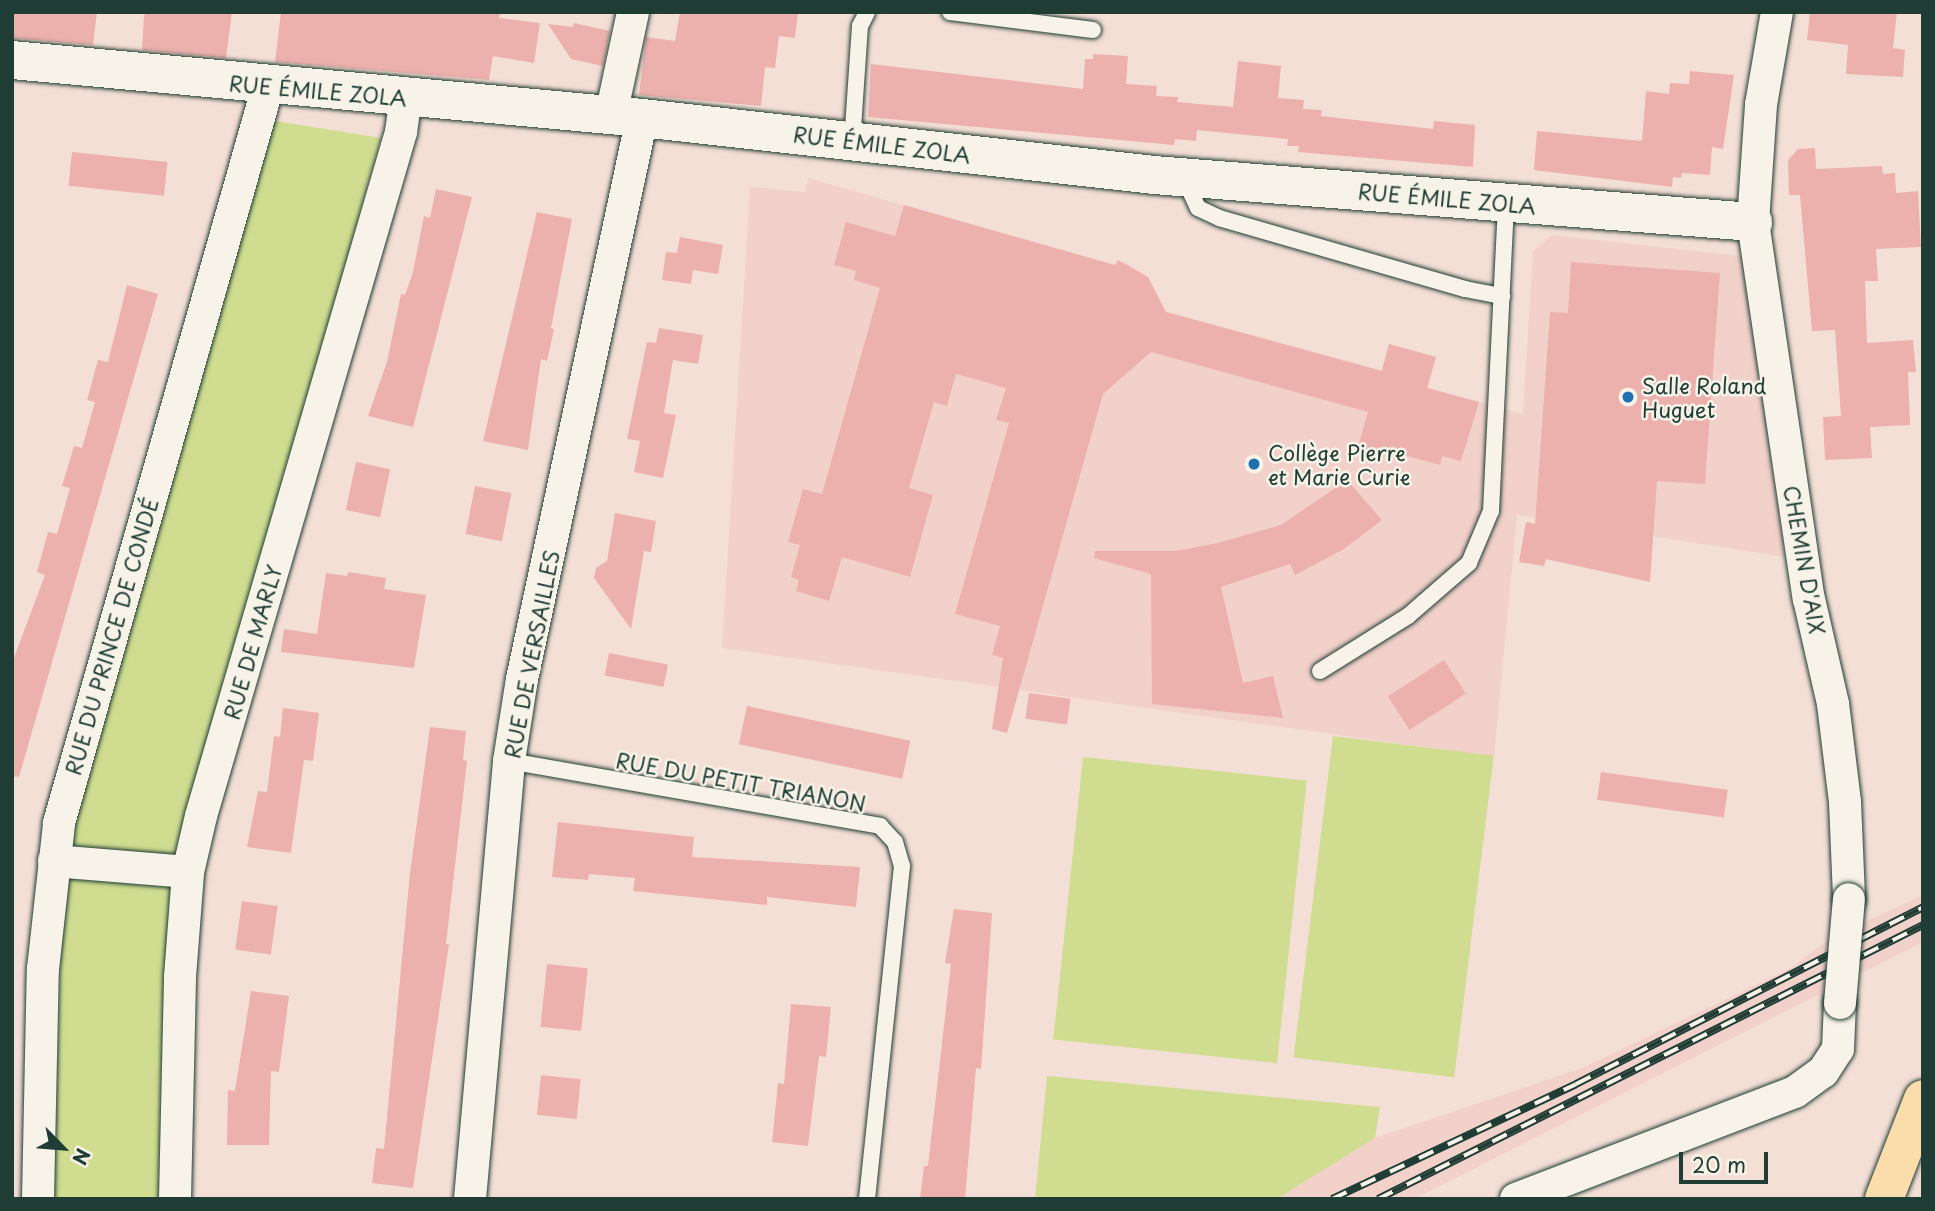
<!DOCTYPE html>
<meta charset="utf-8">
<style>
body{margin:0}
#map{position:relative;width:1935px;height:1211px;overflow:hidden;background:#f4dfd6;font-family:"Playpen Sans",sans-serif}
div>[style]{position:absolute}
.built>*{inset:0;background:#f2d1ca}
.green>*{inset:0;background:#d0dd91;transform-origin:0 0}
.building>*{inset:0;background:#ecb1ad;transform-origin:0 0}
.roads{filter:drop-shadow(0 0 2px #1f3d34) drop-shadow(0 0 2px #1f3d34)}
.lane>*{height:16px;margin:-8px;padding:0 8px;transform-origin:8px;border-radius:8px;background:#f7f3e8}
.street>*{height:32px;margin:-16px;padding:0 16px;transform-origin:16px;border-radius:16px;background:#f7f3e8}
.secondary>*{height:38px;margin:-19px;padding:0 19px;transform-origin:19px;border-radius:19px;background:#f7f3e8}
.highway>*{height:38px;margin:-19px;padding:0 19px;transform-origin:19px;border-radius:19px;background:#faddab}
.rail>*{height:8px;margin-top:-4px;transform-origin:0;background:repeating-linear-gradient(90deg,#f7f3e8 0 16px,#1f3d34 0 32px);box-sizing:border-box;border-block:2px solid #1f3d34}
.bridges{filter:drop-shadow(0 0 2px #1f3d34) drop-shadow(0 0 2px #1f3d34)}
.street-bridge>*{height:32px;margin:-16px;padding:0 16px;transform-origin:16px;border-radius:16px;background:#f7f3e8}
.dots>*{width:19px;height:19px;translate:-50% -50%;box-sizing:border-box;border:4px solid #f7f3e8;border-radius:50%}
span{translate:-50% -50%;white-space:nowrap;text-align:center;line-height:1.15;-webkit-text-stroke:5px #f7f3e8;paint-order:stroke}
.street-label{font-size:21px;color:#1f3d34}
.poi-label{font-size:21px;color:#1f3d34}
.left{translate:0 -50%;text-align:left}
.frame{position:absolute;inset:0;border:14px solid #1f3d34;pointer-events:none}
.north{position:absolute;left:28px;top:1113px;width:70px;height:70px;-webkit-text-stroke:5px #f7f3e8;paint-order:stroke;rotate:115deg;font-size:19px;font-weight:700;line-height:28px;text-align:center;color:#1f3d34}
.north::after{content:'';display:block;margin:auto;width:24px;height:32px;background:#1f3d34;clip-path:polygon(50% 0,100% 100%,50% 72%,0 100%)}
.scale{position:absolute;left:1679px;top:1152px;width:89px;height:32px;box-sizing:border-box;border:4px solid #1f3d34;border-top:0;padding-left:9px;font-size:21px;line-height:24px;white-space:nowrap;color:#1f3d34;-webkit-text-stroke:5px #f7f3e8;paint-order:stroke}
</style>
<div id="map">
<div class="built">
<div style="clip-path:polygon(808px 178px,1114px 265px,1125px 262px,1148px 277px,1164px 311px,1381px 370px,1389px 344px,1436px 357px,1428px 388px,1523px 414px,1533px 251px,1552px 235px,1742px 256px,1785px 557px,1517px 515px,1494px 757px,722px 648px,750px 187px,805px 192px)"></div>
<div style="clip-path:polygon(1923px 895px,1923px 942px,1414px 1199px,1277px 1199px,1375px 1138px,1582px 1068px,1793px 967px,1830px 938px)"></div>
</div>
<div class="green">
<div style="clip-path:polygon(251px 117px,381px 138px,190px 821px,168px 1199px,54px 1199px,64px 839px)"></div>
<div style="left:1333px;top:736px;width:162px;height:324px;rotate:7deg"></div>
<div style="left:1083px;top:757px;width:225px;height:284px;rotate:6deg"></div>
<div style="clip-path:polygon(1047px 1076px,1380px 1107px,1375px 1138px,1277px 1199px,1035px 1199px)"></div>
</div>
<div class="building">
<div style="clip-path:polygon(12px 12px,97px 12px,93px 45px,12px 38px)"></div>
<div style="clip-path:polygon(150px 12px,232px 12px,226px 58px,142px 50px,144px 15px)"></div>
<div style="clip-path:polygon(281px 12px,500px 12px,499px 18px,540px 23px,534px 63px,493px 56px,489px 80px,275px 62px)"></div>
<div style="clip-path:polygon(680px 12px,798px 12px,795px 38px,779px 36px,775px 68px,765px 67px,761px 106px,639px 95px,646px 37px,675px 41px)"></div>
<div style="clip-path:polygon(1810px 12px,1897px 12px,1893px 48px,1905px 50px,1903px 77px,1846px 74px,1848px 45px,1807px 40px)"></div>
<div style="clip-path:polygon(574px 23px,610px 31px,603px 66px,571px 59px,548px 24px,573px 27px)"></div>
<div style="clip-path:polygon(1093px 54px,1128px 56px,1126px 84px,1157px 86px,1156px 96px,1178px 97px,1177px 102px,1233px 107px,1238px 61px,1281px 66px,1278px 98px,1304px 100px,1303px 109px,1322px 110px,1321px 116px,1433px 129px,1434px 121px,1475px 125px,1473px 167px,1298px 152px,1299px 146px,1287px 146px,1288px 139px,1197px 130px,1196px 141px,1175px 139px,1174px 145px,868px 117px,871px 64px,1083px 89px,1085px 59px,1093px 59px)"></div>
<div style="clip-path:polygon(1690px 71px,1734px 75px,1723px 149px,1712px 147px,1710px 175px,1682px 173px,1681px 178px,1673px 177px,1672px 187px,1534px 170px,1537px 131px,1642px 141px,1646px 91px,1669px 94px,1670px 83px,1689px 84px)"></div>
<div style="clip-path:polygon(1815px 148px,1816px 169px,1882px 166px,1883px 174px,1895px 173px,1896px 193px,1918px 191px,1921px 247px,1876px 249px,1878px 281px,1865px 281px,1867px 343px,1913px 340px,1916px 372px,1908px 372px,1910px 425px,1870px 427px,1872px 458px,1825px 460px,1823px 417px,1841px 416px,1835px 330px,1812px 331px,1800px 195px,1789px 195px,1788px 160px,1798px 149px)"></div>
<div style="left:72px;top:152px;width:96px;height:34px;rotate:6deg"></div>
<div style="clip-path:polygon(436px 189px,472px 197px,413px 427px,368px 416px,387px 362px,401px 294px,405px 295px,413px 272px,424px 216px,430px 218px)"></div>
<div style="clip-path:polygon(904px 205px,1115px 265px,1118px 260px,1148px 277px,1166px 312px,1382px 371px,1389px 344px,1436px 357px,1427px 388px,1479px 402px,1461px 461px,1442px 456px,1440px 465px,1382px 449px,1380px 456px,1357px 450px,1368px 412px,1151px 352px,1103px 394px,1007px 733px,992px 729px,1003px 658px,992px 655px,1000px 626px,955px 614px,1009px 423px,996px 420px,1006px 388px,956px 374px,947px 406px,934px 402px,909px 488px,933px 495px,910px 577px,842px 557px,829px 601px,796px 591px,799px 580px,791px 577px,800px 545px,788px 542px,803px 489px,822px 494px,880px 288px,854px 280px,856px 271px,834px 265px,846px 222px,895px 236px)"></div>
<div style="clip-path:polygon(537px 212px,572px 219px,551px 328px,554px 329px,547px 361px,541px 359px,528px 450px,483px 441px)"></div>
<div style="clip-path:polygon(680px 237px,723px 245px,718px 274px,693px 270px,691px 284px,662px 280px,666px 252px,677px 253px)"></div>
<div style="clip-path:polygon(1571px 262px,1720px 273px,1705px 484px,1657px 481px,1650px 582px,1546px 559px,1544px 566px,1519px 562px,1526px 522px,1535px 524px,1550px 312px,1568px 313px)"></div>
<div style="clip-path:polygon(127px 285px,158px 294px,19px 777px,12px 776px,12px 663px,45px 575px,37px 572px,48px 532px,57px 534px,70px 488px,62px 486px,74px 446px,82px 448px,95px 402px,87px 400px,98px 360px,108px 362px)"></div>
<div style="clip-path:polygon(659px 328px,703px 335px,698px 364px,673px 360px,664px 413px,676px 415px,663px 478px,634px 472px,640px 441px,627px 439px,647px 342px,656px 343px)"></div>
<div style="left:356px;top:462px;width:35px;height:49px;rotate:12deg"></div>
<div style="clip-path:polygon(1347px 480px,1382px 520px,1344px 549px,1295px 575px,1290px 564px,1221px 587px,1243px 683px,1273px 676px,1283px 718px,1152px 704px,1151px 574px,1094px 558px,1095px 551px,1176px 551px,1218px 543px,1281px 525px)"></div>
<div style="left:475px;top:486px;width:37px;height:49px;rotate:11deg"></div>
<div style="clip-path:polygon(615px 513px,656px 521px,651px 552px,644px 551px,631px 629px,594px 578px,596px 568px,607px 561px)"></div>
<div style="clip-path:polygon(348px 572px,386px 578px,384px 589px,426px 595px,414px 668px,281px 652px,284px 629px,317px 634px,326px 573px,347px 576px)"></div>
<div style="left:609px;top:653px;width:60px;height:23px;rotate:11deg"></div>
<div style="left:1444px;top:660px;width:40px;height:67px;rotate:57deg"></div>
<div style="left:1029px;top:693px;width:42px;height:26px;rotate:8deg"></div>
<div style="left:747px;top:706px;width:167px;height:39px;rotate:12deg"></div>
<div style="clip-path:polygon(283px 708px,319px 713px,313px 761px,304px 760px,291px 853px,247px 847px,258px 791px,267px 792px,274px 736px,280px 737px)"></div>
<div style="clip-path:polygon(430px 727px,466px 731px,463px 760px,467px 761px,446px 944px,449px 944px,413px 1188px,372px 1183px,376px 1148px,384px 1149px,410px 873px)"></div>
<div style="left:1601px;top:772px;width:128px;height:28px;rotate:8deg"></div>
<div style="clip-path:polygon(558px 822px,694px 837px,692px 857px,860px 867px,856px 907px,767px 897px,767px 905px,720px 900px,633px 891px,635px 878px,589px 874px,588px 880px,552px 877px)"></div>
<div style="left:242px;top:901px;width:36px;height:49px;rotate:8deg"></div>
<div style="clip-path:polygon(954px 909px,992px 913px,981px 1069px,976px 1068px,965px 1199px,920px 1199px,924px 1166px,928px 1166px,951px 964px,945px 963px)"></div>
<div style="left:547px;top:964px;width:41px;height:63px;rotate:6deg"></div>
<div style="clip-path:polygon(251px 991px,289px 996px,279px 1072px,271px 1071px,269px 1145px,227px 1145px,228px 1090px,235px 1091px)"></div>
<div style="clip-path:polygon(791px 1004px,831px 1007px,826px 1057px,819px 1056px,808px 1146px,772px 1142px,778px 1083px,784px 1084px)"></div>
<div style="left:541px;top:1075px;width:40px;height:40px;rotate:6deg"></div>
</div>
<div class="roads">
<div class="lane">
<div style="left:950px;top:12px;width:144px;rotate:7.2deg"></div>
<div style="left:852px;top:143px;width:117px;rotate:-86.1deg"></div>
<div style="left:860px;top:26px;width:16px;rotate:-63deg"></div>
<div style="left:1184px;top:178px;width:33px;rotate:65deg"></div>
<div style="left:1198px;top:208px;width:23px;rotate:25deg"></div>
<div style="left:1219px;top:218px;width:256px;rotate:16.1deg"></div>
<div style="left:1465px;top:289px;width:38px;rotate:11deg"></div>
<div style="left:1320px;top:671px;width:104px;rotate:-32deg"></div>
<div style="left:1408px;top:616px;width:81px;rotate:-41deg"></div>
<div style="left:1469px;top:563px;width:56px;rotate:-67.1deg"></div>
<div style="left:1491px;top:511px;width:308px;rotate:-87.2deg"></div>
<div style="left:509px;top:761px;width:377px;rotate:9.9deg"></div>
<div style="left:880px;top:826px;width:22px;rotate:47deg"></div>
<div style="left:895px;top:842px;width:25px;rotate:74deg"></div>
<div style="left:902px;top:866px;width:335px;rotate:96deg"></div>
</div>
<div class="street">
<div style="left:1777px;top:12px;width:94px;rotate:99.8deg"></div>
<div style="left:1761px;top:105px;width:117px;rotate:93.9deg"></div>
<div style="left:1753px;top:222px;width:381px;rotate:81.6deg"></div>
<div style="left:1809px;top:599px;width:108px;rotate:77.1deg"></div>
<div style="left:1833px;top:704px;width:99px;rotate:83deg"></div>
<div style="left:1845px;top:802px;width:97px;rotate:87.6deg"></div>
<div style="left:611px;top:115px;width:105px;rotate:-77.9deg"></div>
<div style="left:54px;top:861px;width:134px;rotate:4.7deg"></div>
<div style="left:38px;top:1199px;width:230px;rotate:-88.8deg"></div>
<div style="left:43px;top:969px;width:147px;rotate:-83.7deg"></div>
<div style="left:59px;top:823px;width:766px;rotate:-74.17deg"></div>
<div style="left:175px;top:1199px;width:222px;rotate:-88.7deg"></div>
<div style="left:180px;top:977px;width:105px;rotate:-85.6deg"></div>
<div style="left:188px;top:872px;width:57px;rotate:-76.9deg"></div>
<div style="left:201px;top:816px;width:713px;rotate:-73.7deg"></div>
<div style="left:401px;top:132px;width:34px;rotate:-82deg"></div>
<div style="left:470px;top:1199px;width:440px;rotate:-84.9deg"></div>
<div style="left:509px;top:761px;width:83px;rotate:-81deg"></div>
<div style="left:522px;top:679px;width:574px;rotate:-77.93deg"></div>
<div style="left:1516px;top:1199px;width:299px;rotate:-21deg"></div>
<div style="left:1795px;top:1092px;width:34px;rotate:-36deg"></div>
<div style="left:1823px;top:1072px;width:27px;rotate:-57deg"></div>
<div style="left:1838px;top:1049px;width:46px;rotate:-87.5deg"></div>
</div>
<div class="secondary">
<div style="left:12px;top:60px;width:633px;rotate:5.26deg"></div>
<div style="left:642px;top:118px;width:515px;rotate:6.35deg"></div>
<div style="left:1154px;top:175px;width:601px;rotate:4.49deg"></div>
</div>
<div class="highway">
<div style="left:1884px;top:1199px;width:107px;rotate:-68.7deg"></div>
</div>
</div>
<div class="rail">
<div style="left:1332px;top:1199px;width:270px;rotate:-25.2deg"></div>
<div style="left:1576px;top:1084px;width:390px;rotate:-27deg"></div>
<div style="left:1378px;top:1199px;width:610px;rotate:-26.69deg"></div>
</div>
<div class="bridges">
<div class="street-bridge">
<div style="left:1840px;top:1003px;width:104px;rotate:-85.1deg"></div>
</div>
</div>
<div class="dots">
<div style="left:1628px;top:397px;background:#1f6fb2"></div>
<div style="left:1254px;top:464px;background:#1f6fb2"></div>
</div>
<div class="street-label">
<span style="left:318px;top:90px;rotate:5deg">RUE ÉMILE ZOLA</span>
<span style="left:882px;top:144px;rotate:7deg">RUE ÉMILE ZOLA</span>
<span style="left:1447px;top:198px;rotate:5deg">RUE ÉMILE ZOLA</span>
<span style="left:1805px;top:560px;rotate:80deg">CHEMIN D'AIX</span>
<span style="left:111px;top:636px;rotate:-74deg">RUE DU PRINCE DE CONDÉ</span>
<span style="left:252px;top:642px;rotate:-74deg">RUE DE MARLY</span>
<span style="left:531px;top:654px;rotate:-79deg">RUE DE VERSAILLES</span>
<span style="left:741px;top:781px;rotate:10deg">RUE DU PETIT TRIANON</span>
</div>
<div class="poi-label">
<span class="left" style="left:1642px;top:397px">Salle Roland<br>Huguet</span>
<span class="left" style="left:1268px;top:464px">Collège Pierre<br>et Marie Curie</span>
</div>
<div class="frame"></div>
<div class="north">N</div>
<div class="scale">20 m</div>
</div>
